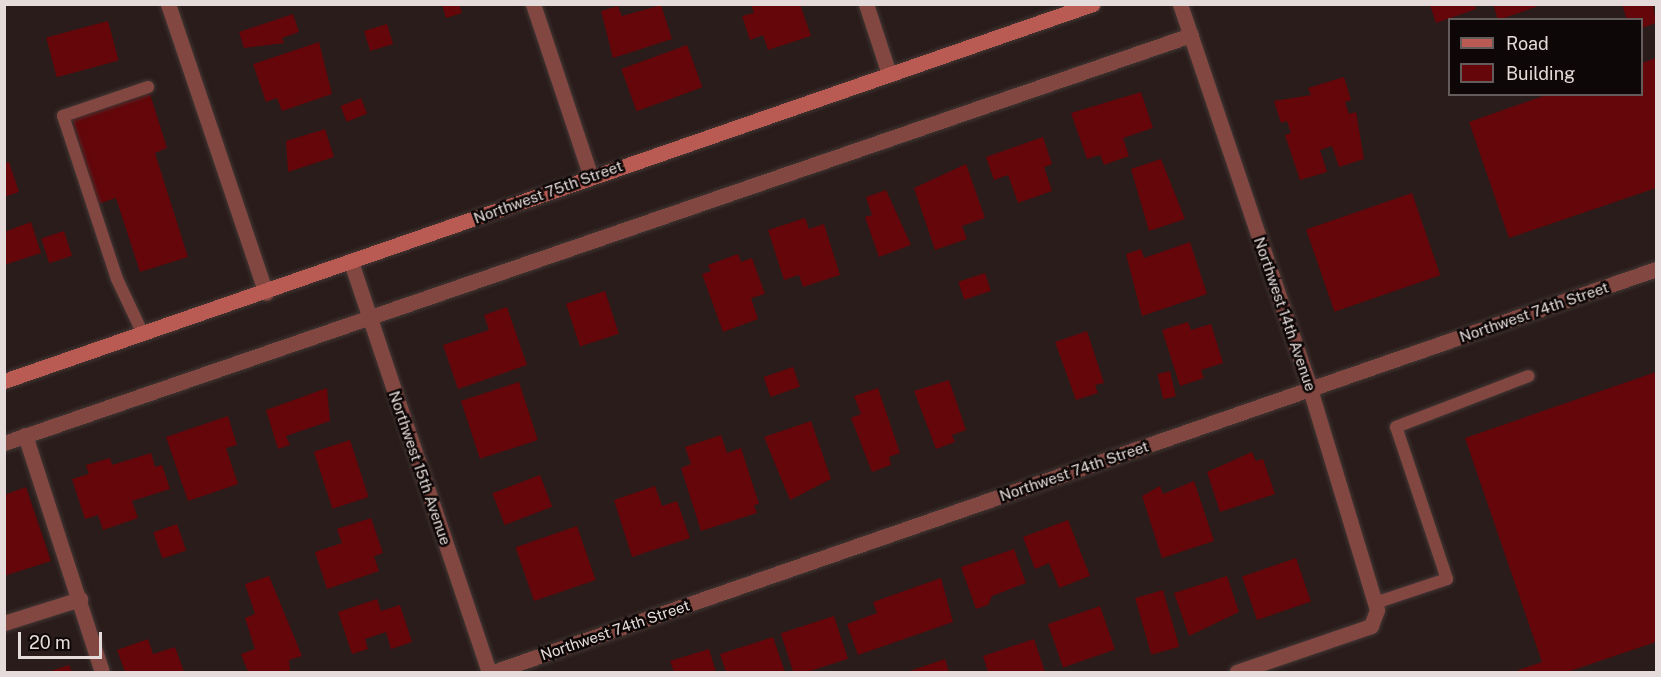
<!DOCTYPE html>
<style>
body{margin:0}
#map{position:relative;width:1661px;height:677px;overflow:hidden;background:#291c1a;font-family:"Public Sans",sans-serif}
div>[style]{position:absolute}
.building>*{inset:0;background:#64060a;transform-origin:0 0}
.roads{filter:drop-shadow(0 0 2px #433735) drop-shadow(0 0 2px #433735)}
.lane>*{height:12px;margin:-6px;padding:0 6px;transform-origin:6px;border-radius:6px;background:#834741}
.street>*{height:15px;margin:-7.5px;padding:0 7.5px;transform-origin:7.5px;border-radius:7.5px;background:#834741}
.secondary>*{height:15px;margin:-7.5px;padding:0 7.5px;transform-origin:7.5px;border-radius:7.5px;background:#ba5b53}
span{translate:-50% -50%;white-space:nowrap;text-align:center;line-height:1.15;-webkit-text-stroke:5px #0d0807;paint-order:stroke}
.street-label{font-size:15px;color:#e4dbda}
.frame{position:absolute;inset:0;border:6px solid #e4dbda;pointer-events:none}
.legend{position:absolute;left:1448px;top:18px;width:195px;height:78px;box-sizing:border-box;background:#0d0807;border:2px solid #635c5b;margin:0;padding:8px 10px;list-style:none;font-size:18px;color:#e4dbda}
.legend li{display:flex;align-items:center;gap:12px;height:30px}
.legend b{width:30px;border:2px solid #635c5b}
.scale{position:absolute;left:18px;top:632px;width:84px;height:27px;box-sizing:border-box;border:3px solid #e4dbda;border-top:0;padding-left:8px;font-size:18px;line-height:21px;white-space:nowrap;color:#e4dbda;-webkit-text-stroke:4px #0d0807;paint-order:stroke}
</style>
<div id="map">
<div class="building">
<div style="clip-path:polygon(442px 4px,459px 4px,462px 13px,446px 18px)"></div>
<div style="clip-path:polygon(751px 4px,800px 4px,811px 36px,768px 50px,763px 35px,750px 40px,742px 16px,754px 13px)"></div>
<div style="clip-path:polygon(1493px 4px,1535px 4px,1536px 7px,1498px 20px)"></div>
<div style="clip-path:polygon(1622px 4px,1653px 4px,1656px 23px,1642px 28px,1642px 20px,1627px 20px)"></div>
<div style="clip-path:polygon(661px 5px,672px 39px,613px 58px,601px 11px,618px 6px,622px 16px)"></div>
<div style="clip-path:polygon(1430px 5px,1475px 5px,1476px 9px,1436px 23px)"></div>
<div style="clip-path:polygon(293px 14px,299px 32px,282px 38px,284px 43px,244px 48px,239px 32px)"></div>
<div style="left:108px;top:21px;width:41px;height:64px;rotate:75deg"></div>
<div style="left:387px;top:24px;width:21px;height:24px;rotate:73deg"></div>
<div style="clip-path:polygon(319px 42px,332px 94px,282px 111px,277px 98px,266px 102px,253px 64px)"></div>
<div style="left:687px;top:45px;width:45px;height:70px;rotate:70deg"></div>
<div style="clip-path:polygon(1656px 58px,1656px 188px,1509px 238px,1469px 122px,1549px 94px,1642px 94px,1642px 63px)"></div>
<div style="clip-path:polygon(1344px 77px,1351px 100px,1345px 102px,1349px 114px,1356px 112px,1364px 159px,1339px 167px,1332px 146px,1320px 150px,1327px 172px,1300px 180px,1285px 135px,1291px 133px,1287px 121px,1281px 123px,1274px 101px,1311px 95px,1308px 88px)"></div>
<div style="clip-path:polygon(1141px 92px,1153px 128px,1123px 138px,1129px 156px,1104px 165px,1100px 155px,1087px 159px,1071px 113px)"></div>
<div style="clip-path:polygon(150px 94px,167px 148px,155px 153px,188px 257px,140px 272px,116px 198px,98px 204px,72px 119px)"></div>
<div style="left:361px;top:98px;width:17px;height:22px;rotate:69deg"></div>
<div style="clip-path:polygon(325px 129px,334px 157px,288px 172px,286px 141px)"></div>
<div style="clip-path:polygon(1043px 137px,1052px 164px,1044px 167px,1052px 191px,1018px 203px,1008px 175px,994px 180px,986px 157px)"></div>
<div style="clip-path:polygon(1161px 159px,1185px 219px,1149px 231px,1131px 169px)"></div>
<div style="clip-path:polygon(9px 162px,19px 192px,4px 197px,4px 163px)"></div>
<div style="clip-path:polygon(966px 164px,985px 218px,962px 226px,967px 239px,935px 250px,914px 188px)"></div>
<div style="clip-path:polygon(886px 190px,911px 245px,879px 257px,865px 217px,872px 215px,866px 197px)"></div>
<div style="left:1412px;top:193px;width:87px;height:112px;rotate:71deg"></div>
<div style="clip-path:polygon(805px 218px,809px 229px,824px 224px,840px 275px,803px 287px,799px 275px,784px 280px,768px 230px)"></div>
<div style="clip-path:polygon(31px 222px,41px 253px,4px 265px,4px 232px)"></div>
<div style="left:64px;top:231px;width:26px;height:24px;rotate:72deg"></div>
<div style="clip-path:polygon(1190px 242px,1207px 294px,1142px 316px,1126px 254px,1141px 249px,1144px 258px)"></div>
<div style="clip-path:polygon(738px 254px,741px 262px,752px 258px,765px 294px,751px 298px,758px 319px,723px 332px,702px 274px,711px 271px,708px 265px)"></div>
<div style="left:985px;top:273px;width:19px;height:28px;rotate:72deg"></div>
<div style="left:605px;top:291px;width:45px;height:41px;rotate:72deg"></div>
<div style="clip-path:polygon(507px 307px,527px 365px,458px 389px,443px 345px,489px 330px,484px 315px)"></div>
<div style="clip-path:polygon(1188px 322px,1191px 330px,1211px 324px,1223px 363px,1201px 370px,1204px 378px,1180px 386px,1162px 330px)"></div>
<div style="clip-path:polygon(1087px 331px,1104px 383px,1095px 385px,1098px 393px,1076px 400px,1055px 342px)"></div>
<div style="left:793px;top:367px;width:21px;height:31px;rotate:71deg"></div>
<div style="left:1170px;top:371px;width:26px;height:13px;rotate:77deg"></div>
<div style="clip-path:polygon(1656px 372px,1656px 642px,1567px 672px,1513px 672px,1542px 662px,1465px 438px)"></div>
<div style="clip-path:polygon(949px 380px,966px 430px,952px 435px,955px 442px,936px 449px,914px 391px)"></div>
<div style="left:519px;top:382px;width:61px;height:61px;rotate:72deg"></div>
<div style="clip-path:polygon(327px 388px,330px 421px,286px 436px,290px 445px,278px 449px,266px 410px)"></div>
<div style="clip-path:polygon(878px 388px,900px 453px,889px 457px,891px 465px,872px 472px,851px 418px,861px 414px,854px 396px)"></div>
<div style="clip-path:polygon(228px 416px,237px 445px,226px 448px,238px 484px,188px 501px,166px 437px)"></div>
<div style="clip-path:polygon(811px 421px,831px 479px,790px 500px,764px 437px)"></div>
<div style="clip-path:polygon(721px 435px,727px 453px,741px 448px,759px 504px,754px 505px,757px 513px,701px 531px,681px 468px,691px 464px,685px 447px)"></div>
<div style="left:350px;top:440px;width:60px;height:38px;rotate:72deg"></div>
<div style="clip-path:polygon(1252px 452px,1256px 461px,1263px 459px,1275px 494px,1220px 512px,1207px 472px)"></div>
<div style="clip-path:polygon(151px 453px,155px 467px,162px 465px,170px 489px,132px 501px,138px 518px,103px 530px,98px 515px,85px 519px,72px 479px,89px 474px,86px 465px,110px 458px,112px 465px)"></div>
<div style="left:540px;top:475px;width:34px;height:51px;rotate:69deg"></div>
<div style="clip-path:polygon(1194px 481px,1214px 541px,1162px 558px,1142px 496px,1160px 486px,1163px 494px)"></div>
<div style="clip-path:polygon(655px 486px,662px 506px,677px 501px,690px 538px,632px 557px,614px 500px)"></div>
<div style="clip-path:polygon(26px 487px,51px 561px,4px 576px,4px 495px)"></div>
<div style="clip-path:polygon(371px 518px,383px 553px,374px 556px,379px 571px,327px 589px,315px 552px,342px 543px,337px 529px)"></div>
<div style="clip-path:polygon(1068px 520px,1090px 576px,1059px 588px,1049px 563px,1035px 569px,1023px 537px)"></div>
<div style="left:177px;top:524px;width:28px;height:25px;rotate:71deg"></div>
<div style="left:577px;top:526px;width:57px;height:65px;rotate:71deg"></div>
<div style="clip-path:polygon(1014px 549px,1026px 583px,992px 596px,988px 605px,976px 609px,961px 567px)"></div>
<div style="left:1296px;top:558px;width:46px;height:57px;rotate:71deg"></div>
<div style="clip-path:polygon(269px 576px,302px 656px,289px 660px,290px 672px,248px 672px,241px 654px,255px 649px,245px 618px,255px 614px,245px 584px)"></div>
<div style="clip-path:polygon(1227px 576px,1239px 612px,1189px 636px,1174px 593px)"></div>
<div style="clip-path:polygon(941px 578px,953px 622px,858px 655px,847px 624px,877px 613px,873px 602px)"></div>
<div style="left:1163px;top:590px;width:59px;height:29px;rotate:74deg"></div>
<div style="clip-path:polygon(377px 599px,381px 611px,400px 605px,412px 642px,391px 649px,386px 632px,365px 639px,368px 649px,352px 654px,338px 612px)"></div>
<div style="left:1100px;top:606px;width:46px;height:55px;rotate:71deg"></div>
<div style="left:834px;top:616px;width:45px;height:56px;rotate:72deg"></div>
<div style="clip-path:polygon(773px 637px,785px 672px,726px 672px,720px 654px)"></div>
<div style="clip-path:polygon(148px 639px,153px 654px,175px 647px,184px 672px,125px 672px,117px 650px)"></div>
<div style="clip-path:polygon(1034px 639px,1045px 672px,988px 672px,983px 656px)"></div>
<div style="clip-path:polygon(709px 649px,716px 672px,674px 672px,670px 661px)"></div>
<div style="clip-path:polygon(945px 659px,949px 672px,907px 672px)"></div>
<div style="clip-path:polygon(69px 665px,72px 672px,48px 672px)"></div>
</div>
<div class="roads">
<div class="lane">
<div style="left:143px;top:334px;width:61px;rotate:-115.3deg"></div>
<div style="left:117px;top:279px;width:172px;rotate:-108.3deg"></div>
<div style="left:63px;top:116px;width:90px;rotate:-18.8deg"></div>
<div style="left:1375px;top:603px;width:76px;rotate:-18.4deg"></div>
<div style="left:1447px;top:579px;width:160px;rotate:-108.5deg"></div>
<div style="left:1396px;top:427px;width:142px;rotate:-21deg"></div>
</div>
<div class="street">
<div style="left:168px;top:4px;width:305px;rotate:71.3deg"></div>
<div style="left:533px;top:4px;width:182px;rotate:71.5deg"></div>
<div style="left:866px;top:4px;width:74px;rotate:71.8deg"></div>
<div style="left:1180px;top:4px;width:406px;rotate:71.3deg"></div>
<div style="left:1310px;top:389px;width:231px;rotate:73.1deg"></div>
<div style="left:1377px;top:610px;width:17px;rotate:111deg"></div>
<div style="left:1371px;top:626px;width:142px;rotate:161.1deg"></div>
<div style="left:351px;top:262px;width:433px;rotate:71.4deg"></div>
<div style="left:25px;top:435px;width:249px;rotate:72deg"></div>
<div style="left:4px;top:443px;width:1255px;rotate:-18.97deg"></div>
<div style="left:4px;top:623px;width:80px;rotate:-17.5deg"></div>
<div style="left:493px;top:672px;width:1231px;rotate:-19.11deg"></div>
</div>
<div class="secondary">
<div style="left:4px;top:381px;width:1152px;rotate:-19.1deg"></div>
</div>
</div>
<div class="street-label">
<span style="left:548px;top:192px;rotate:-20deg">Northwest 75th Street</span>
<span style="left:1534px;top:312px;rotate:-19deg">Northwest 74th Street</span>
<span style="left:1285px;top:314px;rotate:71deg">Northwest 14th Avenue</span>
<span style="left:420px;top:468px;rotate:71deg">Northwest 15th Avenue</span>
<span style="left:1074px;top:471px;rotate:-19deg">Northwest 74th Street</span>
<span style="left:615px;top:630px;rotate:-19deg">Northwest 74th Street</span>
</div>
<div class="frame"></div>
<ul class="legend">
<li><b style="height:8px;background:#ba5b53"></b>Road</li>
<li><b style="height:16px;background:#64060a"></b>Building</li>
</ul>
<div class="scale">20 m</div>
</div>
